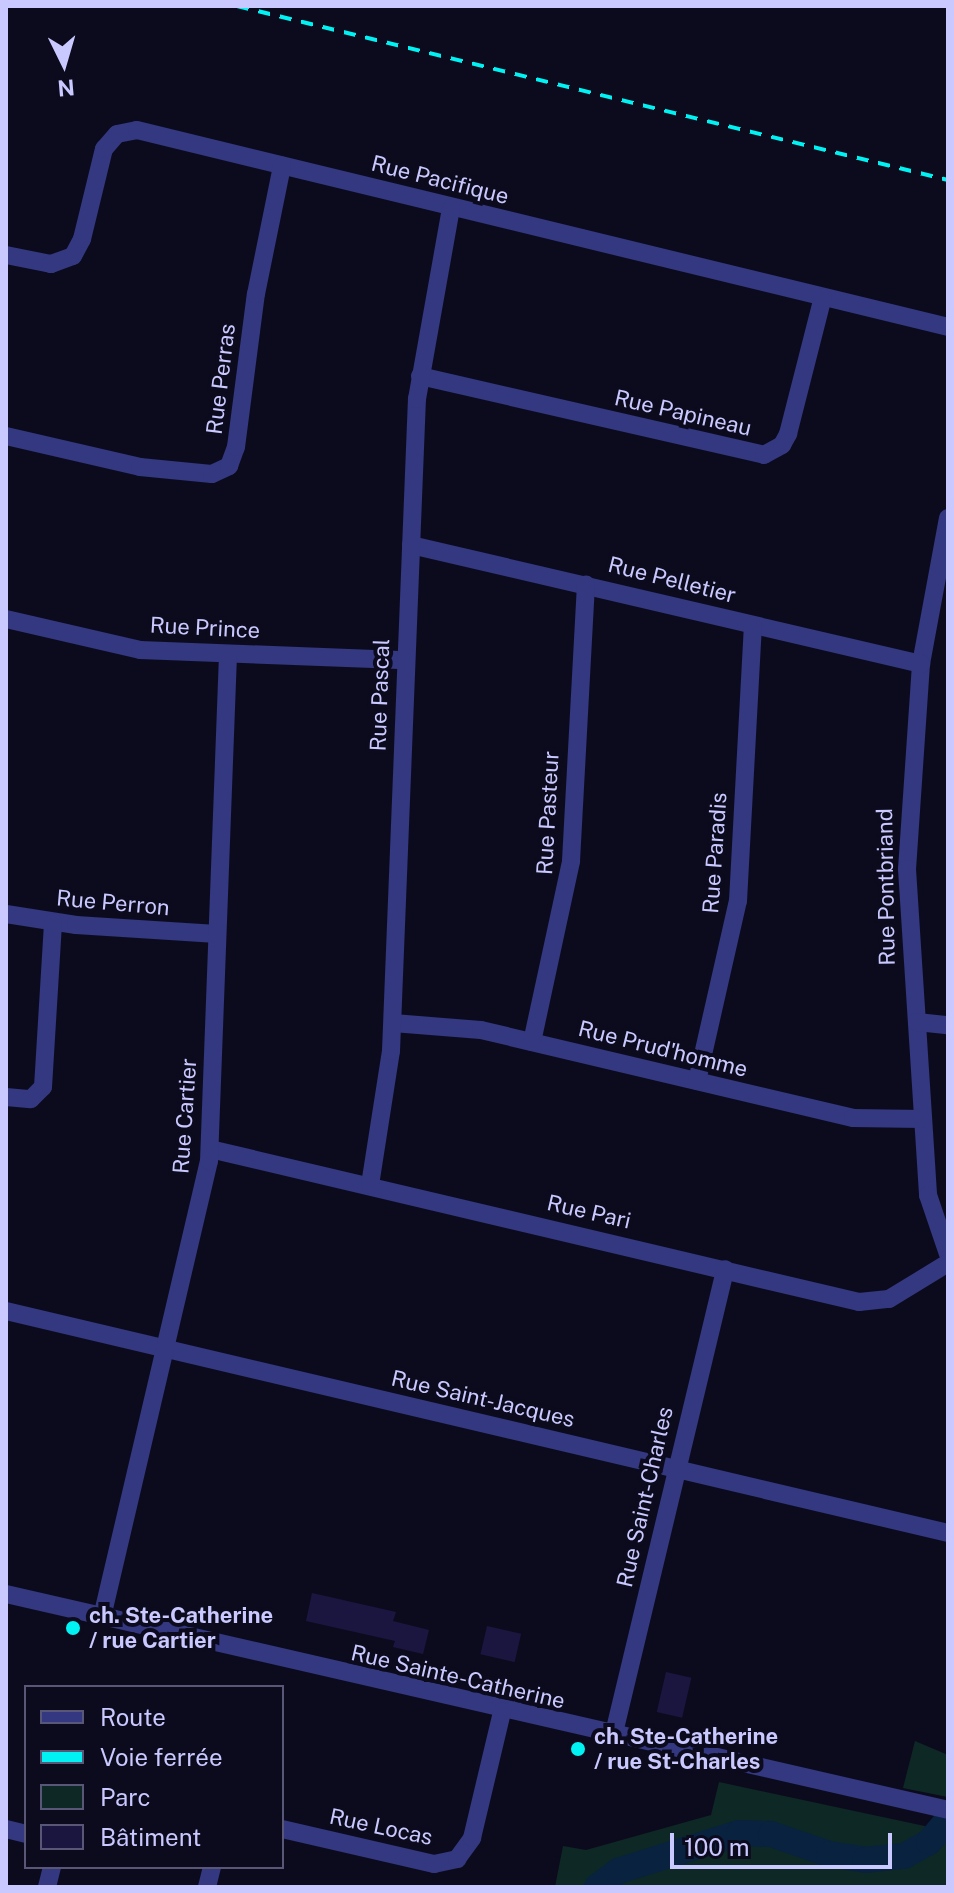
<!DOCTYPE html>
<meta charset="utf-8">
<style>
body{margin:0}
#map{position:relative;width:954px;height:1893px;overflow:hidden;background:#0c0b1e;font-family:"Public Sans",sans-serif}
div>[style]{position:absolute}
.green>*{inset:0;background:#0e2825}
.river>*{height:26px;margin:-13px;padding:0 13px;transform-origin:13px;border-radius:13px;background:#082240}
.building>*{inset:0;background:#1a1640;transform-origin:0 0}
.minor>*{height:18px;margin:-9px;padding:0 9px;transform-origin:9px;border-radius:9px;background:#333880}
.rail>*{height:4px;margin-top:-2px;transform-origin:0;background:repeating-linear-gradient(90deg,#00f3f2 0 12px,transparent 0 22px)}
.dots>*{width:22px;height:22px;translate:-50% -50%;box-sizing:border-box;border:4px solid #0c0b1e;border-radius:50%}
span{translate:-50% -50%;white-space:nowrap;text-align:center;line-height:1.15;-webkit-text-stroke:8px #0c0b1e;paint-order:stroke}
.street-label{font-size:22px;color:#c9c8ff}
.poi-label{font-size:22px;color:#c9c8ff;font-weight:700}
.left{translate:0 -50%;text-align:left}
.frame{position:absolute;inset:0;border:8px solid #c9c8ff;pointer-events:none}
.legend{position:absolute;left:24px;top:1685px;width:260px;height:184px;box-sizing:border-box;background:#0c0b1e;border:2px solid #585778;margin:0;padding:10px 14px;list-style:none;font-size:24px;color:#c9c8ff}
.legend li{display:flex;align-items:center;gap:16px;height:40px}
.legend b{width:40px;border:2px solid #585778}
.north{position:absolute;left:24px;top:24px;width:80px;height:80px;-webkit-text-stroke:6px #0c0b1e;paint-order:stroke;rotate:175deg;font-size:22px;font-weight:700;line-height:32px;text-align:center;color:#c9c8ff}
.north::after{content:'';display:block;margin:auto;width:28px;height:36px;background:#c9c8ff;clip-path:polygon(50% 0,100% 100%,50% 72%,0 100%)}
.scale{position:absolute;left:670px;top:1833px;width:222px;height:36px;box-sizing:border-box;border:4px solid #c9c8ff;border-top:0;padding-left:10px;font-size:24px;line-height:28px;white-space:nowrap;color:#c9c8ff;-webkit-text-stroke:6px #0c0b1e;paint-order:stroke}
</style>
<div id="map">
<div class="green">
<div style="clip-path:polygon(915px 1741px,948px 1755px,948px 1797px,903px 1788px)"></div>
<div style="clip-path:polygon(719px 1782px,948px 1831px,948px 1887px,555px 1887px,563px 1846px,586px 1850px,711px 1815px)"></div>
</div>
<div class="river">
<div style="left:597px;top:1887px;width:26px;rotate:-37deg"></div>
<div style="left:618px;top:1871px;width:127px;rotate:-17.4deg"></div>
<div style="left:739px;top:1833px;width:32px;rotate:2deg"></div>
<div style="left:771px;top:1834px;width:61px;rotate:19deg"></div>
<div style="left:829px;top:1854px;width:36px;rotate:9deg"></div>
<div style="left:865px;top:1860px;width:39px;rotate:-6deg"></div>
<div style="left:904px;top:1856px;width:29px;rotate:-29deg"></div>
<div style="left:929px;top:1842px;width:30px;rotate:-50deg"></div>
</div>
<div class="building">
<div style="clip-path:polygon(312px 1593px,396px 1612px,393px 1621px,429px 1630px,423px 1654px,393px 1647px,395px 1641px,306px 1621px)"></div>
<div style="left:487px;top:1626px;width:35px;height:29px;rotate:13deg"></div>
<div style="left:666px;top:1672px;width:26px;height:41px;rotate:13deg"></div>
</div>
<div class="minor">
<div style="left:6px;top:255px;width:46px;rotate:11.3deg"></div>
<div style="left:51px;top:264px;width:23px;rotate:-20deg"></div>
<div style="left:73px;top:256px;width:19px;rotate:-62deg"></div>
<div style="left:82px;top:239px;width:93px;rotate:-76.3deg"></div>
<div style="left:104px;top:149px;width:20px;rotate:-49deg"></div>
<div style="left:117px;top:134px;width:20px;rotate:-11deg"></div>
<div style="left:137px;top:130px;width:835px;rotate:13.65deg"></div>
<div style="left:420px;top:376px;width:353px;rotate:12.9deg"></div>
<div style="left:764px;top:455px;width:21px;rotate:-29deg"></div>
<div style="left:782px;top:445px;width:13px;rotate:-61deg"></div>
<div style="left:788px;top:434px;width:141px;rotate:-75.7deg"></div>
<div style="left:6px;top:436px;width:138px;rotate:13deg"></div>
<div style="left:140px;top:467px;width:72px;rotate:5.6deg"></div>
<div style="left:212px;top:474px;width:19px;rotate:-25deg"></div>
<div style="left:229px;top:466px;width:20px;rotate:-70deg"></div>
<div style="left:236px;top:447px;width:154px;rotate:-82.6deg"></div>
<div style="left:256px;top:294px;width:131px;rotate:-78.5deg"></div>
<div style="left:948px;top:518px;width:148px;rotate:100.5deg"></div>
<div style="left:921px;top:664px;width:205px;rotate:93.9deg"></div>
<div style="left:907px;top:869px;width:327px;rotate:86.3deg"></div>
<div style="left:928px;top:1195px;width:62px;rotate:71.3deg"></div>
<div style="left:411px;top:545px;width:524px;rotate:13.13deg"></div>
<div style="left:6px;top:619px;width:138px;rotate:13deg"></div>
<div style="left:140px;top:650px;width:266px;rotate:2.2deg"></div>
<div style="left:6px;top:914px;width:71px;rotate:8.9deg"></div>
<div style="left:76px;top:925px;width:141px;rotate:3.7deg"></div>
<div style="left:917px;top:1022px;width:31px;rotate:6deg"></div>
<div style="left:393px;top:1023px;width:88px;rotate:4.5deg"></div>
<div style="left:481px;top:1030px;width:382px;rotate:13.3deg"></div>
<div style="left:853px;top:1118px;width:69px;rotate:0.8deg"></div>
<div style="left:532px;top:1042px;width:185px;rotate:-77.8deg"></div>
<div style="left:571px;top:861px;width:277px;rotate:-86.9deg"></div>
<div style="left:697px;top:1081px;width:185px;rotate:-77.2deg"></div>
<div style="left:738px;top:901px;width:276px;rotate:-86.9deg"></div>
<div style="left:6px;top:1097px;width:25px;rotate:5deg"></div>
<div style="left:31px;top:1099px;width:17px;rotate:-45deg"></div>
<div style="left:43px;top:1087px;width:165px;rotate:-86.5deg"></div>
<div style="left:210px;top:1149px;width:667px;rotate:13.27deg"></div>
<div style="left:859px;top:1302px;width:30px;rotate:-6deg"></div>
<div style="left:889px;top:1299px;width:69px;rotate:-31.4deg"></div>
<div style="left:370px;top:1185px;width:136px;rotate:-81.1deg"></div>
<div style="left:391px;top:1051px;width:653px;rotate:-87.72deg"></div>
<div style="left:417px;top:399px;width:194px;rotate:-79.9deg"></div>
<div style="left:6px;top:1311px;width:968px;rotate:13.26deg"></div>
<div style="left:6px;top:1594px;width:966px;rotate:12.91deg"></div>
<div style="left:102px;top:1617px;width:468px;rotate:-76.8deg"></div>
<div style="left:209px;top:1161px;width:507px;rotate:-87.85deg"></div>
<div style="left:613px;top:1737px;width:481px;rotate:-76.5deg"></div>
<div style="left:6px;top:1829px;width:21px;rotate:14deg"></div>
<div style="left:282px;top:1829px;width:156px;rotate:13deg"></div>
<div style="left:434px;top:1864px;width:24px;rotate:-12deg"></div>
<div style="left:457px;top:1859px;width:26px;rotate:-54deg"></div>
<div style="left:472px;top:1838px;width:130px;rotate:-76.6deg"></div>
<div style="left:47px;top:1887px;width:21px;rotate:-76deg"></div>
<div style="left:207px;top:1887px;width:21px;rotate:-76deg"></div>
</div>
<div class="rail">
<div style="left:237px;top:6px;width:732px;rotate:13.75deg"></div>
</div>
<div class="dots">
<div style="left:73px;top:1628px;background:#00f3f2"></div>
<div style="left:578px;top:1749px;background:#00f3f2"></div>
</div>
<div class="street-label">
<span style="left:440px;top:180px;rotate:14deg">Rue Pacifique</span>
<span style="left:221px;top:379px;rotate:-83deg">Rue Perras</span>
<span style="left:683px;top:413px;rotate:13deg">Rue Papineau</span>
<span style="left:672px;top:580px;rotate:14deg">Rue Pelletier</span>
<span style="left:205px;top:628px;rotate:3deg">Rue Prince</span>
<span style="left:380px;top:695px;rotate:-88deg">Rue Pascal</span>
<span style="left:548px;top:813px;rotate:-87deg">Rue Pasteur</span>
<span style="left:715px;top:853px;rotate:-86deg">Rue Paradis</span>
<span style="left:886px;top:887px;rotate:-91deg">Rue Pontbriand</span>
<span style="left:113px;top:903px;rotate:5deg">Rue Perron</span>
<span style="left:663px;top:1049px;rotate:14deg">Rue Prud'homme</span>
<span style="left:185px;top:1116px;rotate:-86deg">Rue Cartier</span>
<span style="left:589px;top:1212px;rotate:13deg">Rue Pari</span>
<span style="left:483px;top:1399px;rotate:13deg">Rue Saint-Jacques</span>
<span style="left:645px;top:1497px;rotate:-77deg">Rue Saint-Charles</span>
<span style="left:458px;top:1677px;rotate:13deg">Rue Sainte-Catherine</span>
<span style="left:381px;top:1827px;rotate:12deg">Rue Locas</span>
</div>
<div class="poi-label">
<span class="left" style="left:89px;top:1628px">ch. Ste-Catherine<br>/ rue Cartier</span>
<span class="left" style="left:594px;top:1749px">ch. Ste-Catherine<br>/ rue St-Charles</span>
</div>
<div class="frame"></div>
<ul class="legend">
<li><b style="height:10px;background:#333880"></b>Route</li>
<li><b style="height:10px;background:#00f3f2"></b>Voie ferrée</li>
<li><b style="height:22px;background:#0e2825"></b>Parc</li>
<li><b style="height:22px;background:#1a1640"></b>Bâtiment</li>
</ul>
<div class="north">N</div>
<div class="scale">100 m</div>
</div>
